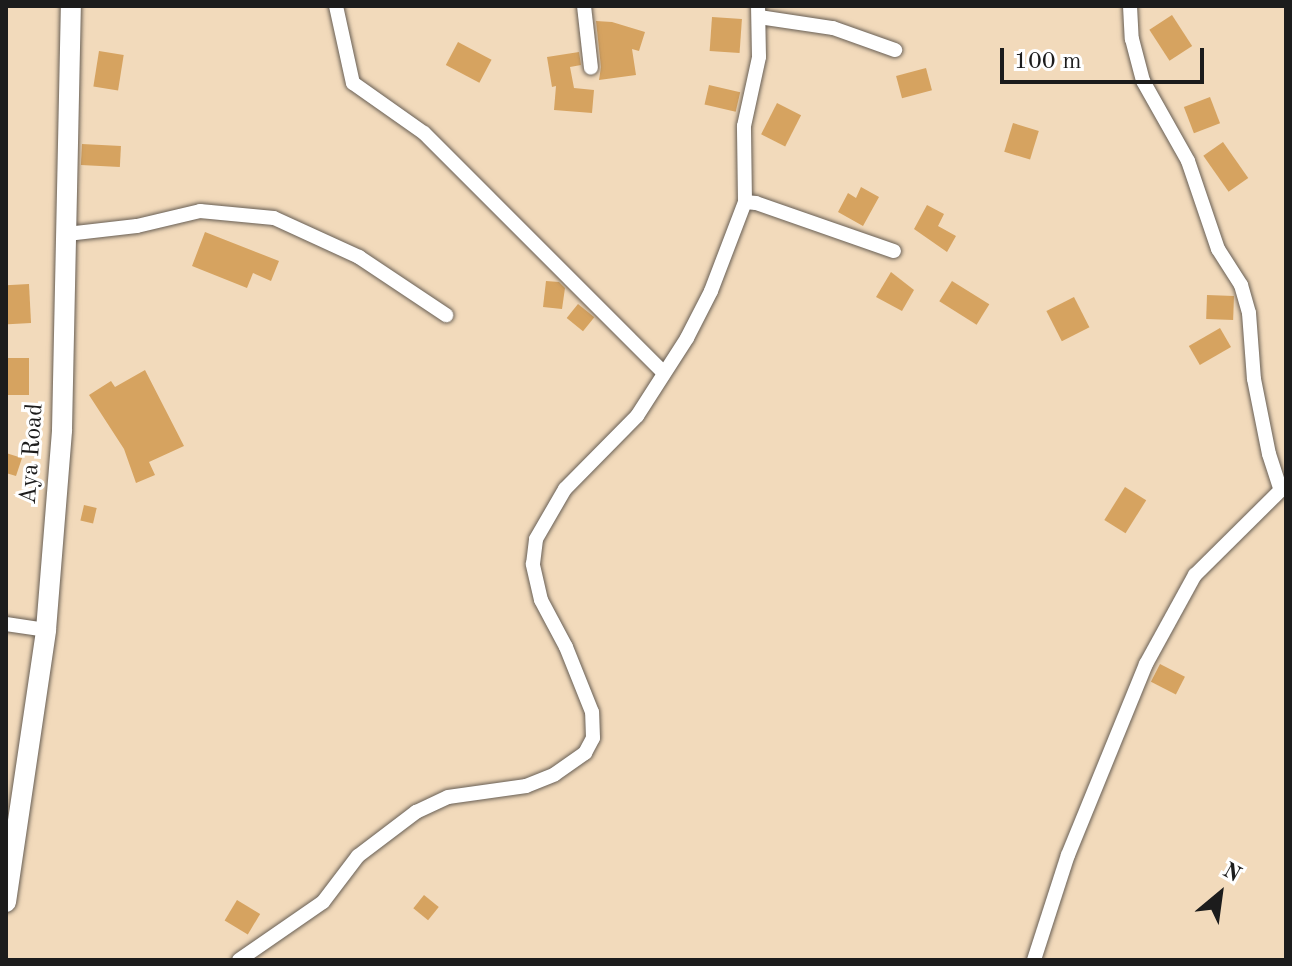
<!DOCTYPE html>
<style>
body{margin:0}
#map{position:relative;width:1292px;height:966px;overflow:hidden;background:#f2dabb;font-family:"Old Standard TT",serif}
div>[style]{position:absolute}
.building>*{inset:0;background:#d6a360;transform-origin:0 0}
.roads{filter:drop-shadow(0 0 2px #675e54) drop-shadow(0 0 2px #675e54)}
.street>*{height:14px;margin:-7px;padding:0 7px;transform-origin:7px;border-radius:7px;background:#fff}
.secondary>*{height:20px;margin:-10px;padding:0 10px;transform-origin:10px;border-radius:10px;background:#fff}
span{translate:-50% -50%;white-space:nowrap;text-align:center;line-height:1.15;-webkit-text-stroke:6px #fff;paint-order:stroke}
.street-label{font-size:24px;color:#1c1c1c}
.frame{position:absolute;inset:0;border:8px solid #1c1c1c;pointer-events:none}
.north{position:absolute;left:1180px;top:854px;width:80px;height:80px;-webkit-text-stroke:6px #fff;paint-order:stroke;rotate:29deg;font-size:22px;font-weight:700;line-height:32px;text-align:center;color:#1c1c1c}
.north::after{content:'';display:block;margin:auto;width:28px;height:36px;background:#1c1c1c;clip-path:polygon(50% 0,100% 100%,50% 72%,0 100%)}
.scale{position:absolute;left:1000px;top:48px;width:204px;height:36px;box-sizing:border-box;border:4px solid #1c1c1c;border-top:0;padding-left:10px;font-size:24px;line-height:28px;white-space:nowrap;color:#1c1c1c;-webkit-text-stroke:6px #fff;paint-order:stroke}
</style>
<div id="map">
<div class="building">
<div style="left:1172px;top:15px;width:37px;height:27px;rotate:57deg"></div>
<div style="left:712px;top:17px;width:30px;height:34px;rotate:4deg"></div>
<div style="clip-path:polygon(596px 21px,612px 22px,645px 32px,639px 51px,632px 49px,636px 75px,599px 80px,601px 67px)"></div>
<div style="left:458px;top:42px;width:38px;height:26px;rotate:28deg"></div>
<div style="left:99px;top:51px;width:25px;height:36px;rotate:9deg"></div>
<div style="clip-path:polygon(579px 52px,581px 65px,570px 67px,574px 88px,594px 90px,592px 113px,554px 110px,556px 86px,552px 87px,547px 57px)"></div>
<div style="left:926px;top:68px;width:23px;height:31px;rotate:75deg"></div>
<div style="left:709px;top:85px;width:32px;height:20px;rotate:13deg"></div>
<div style="left:1210px;top:97px;width:28px;height:28px;rotate:69deg"></div>
<div style="left:777px;top:103px;width:27px;height:35px;rotate:27deg"></div>
<div style="left:1013px;top:123px;width:27px;height:30px;rotate:17deg"></div>
<div style="left:1223px;top:142px;width:44px;height:24px;rotate:55deg"></div>
<div style="left:82px;top:144px;width:39px;height:21px;rotate:3deg"></div>
<div style="clip-path:polygon(861px 187px,879px 197px,863px 226px,838px 212px,848px 193px,856px 198px)"></div>
<div style="clip-path:polygon(927px 205px,944px 214px,938px 226px,956px 236px,947px 252px,914px 229px)"></div>
<div style="clip-path:polygon(205px 232px,279px 261px,271px 281px,253px 273px,247px 288px,192px 266px)"></div>
<div style="clip-path:polygon(891px 272px,914px 290px,902px 311px,876px 297px)"></div>
<div style="clip-path:polygon(546px 281px,559px 282px,565px 288px,562px 309px,543px 307px)"></div>
<div style="left:952px;top:281px;width:44px;height:24px;rotate:32deg"></div>
<div style="left:29px;top:284px;width:39px;height:23px;rotate:87deg"></div>
<div style="left:1207px;top:295px;width:27px;height:24px;rotate:2deg"></div>
<div style="left:1074px;top:297px;width:34px;height:31px;rotate:63deg"></div>
<div style="left:578px;top:304px;width:21px;height:18px;rotate:39deg"></div>
<div style="left:1220px;top:328px;width:22px;height:36px;rotate:60deg"></div>
<div style="left:6px;top:358px;width:23px;height:37px"></div>
<div style="clip-path:polygon(145px 370px,184px 446px,149px 462px,155px 475px,136px 483px,124px 449px,89px 395px,111px 381px,115px 387px)"></div>
<div style="clip-path:polygon(6px 453px,22px 458px,16px 476px,6px 473px)"></div>
<div style="left:1125px;top:487px;width:25px;height:39px;rotate:32deg"></div>
<div style="left:84px;top:505px;width:13px;height:16px;rotate:13deg"></div>
<div style="left:1160px;top:664px;width:28px;height:20px;rotate:27deg"></div>
<div style="left:424px;top:895px;width:19px;height:17px;rotate:39deg"></div>
<div style="left:237px;top:900px;width:27px;height:24px;rotate:31deg"></div>
</div>
<div class="roads">
<div class="street">
<div style="left:336px;top:6px;width:79px;rotate:77.6deg"></div>
<div style="left:353px;top:83px;width:87px;rotate:35.2deg"></div>
<div style="left:424px;top:133px;width:338px;rotate:45deg"></div>
<div style="left:584px;top:6px;width:62px;rotate:83.6deg"></div>
<div style="left:1130px;top:6px;width:33px;rotate:87deg"></div>
<div style="left:1132px;top:39px;width:43px;rotate:75.3deg"></div>
<div style="left:1143px;top:81px;width:92px;rotate:60.6deg"></div>
<div style="left:1188px;top:161px;width:93px;rotate:71.2deg"></div>
<div style="left:1218px;top:249px;width:43px;rotate:57.4deg"></div>
<div style="left:1241px;top:285px;width:29px;rotate:74deg"></div>
<div style="left:1249px;top:313px;width:66px;rotate:85.7deg"></div>
<div style="left:1254px;top:379px;width:76px;rotate:78.7deg"></div>
<div style="left:1269px;top:454px;width:36px;rotate:72deg"></div>
<div style="left:759px;top:17px;width:75px;rotate:8.5deg"></div>
<div style="left:833px;top:28px;width:66px;rotate:19.5deg"></div>
<div style="left:745px;top:202px;width:11px;rotate:5deg"></div>
<div style="left:756px;top:203px;width:146px;rotate:19.2deg"></div>
<div style="left:67px;top:234px;width:70px;rotate:-6.5deg"></div>
<div style="left:137px;top:226px;width:65px;rotate:-13.4deg"></div>
<div style="left:200px;top:211px;width:74px;rotate:5.4deg"></div>
<div style="left:274px;top:218px;width:94px;rotate:24.6deg"></div>
<div style="left:359px;top:257px;width:105px;rotate:33.7deg"></div>
<div style="left:6px;top:624px;width:40px;rotate:8.5deg"></div>
<div style="left:239px;top:960px;width:102px;rotate:-34.6deg"></div>
<div style="left:323px;top:902px;width:58px;rotate:-52.7deg"></div>
<div style="left:358px;top:856px;width:73px;rotate:-37.2deg"></div>
<div style="left:416px;top:812px;width:35px;rotate:-25deg"></div>
<div style="left:448px;top:797px;width:79px;rotate:-8deg"></div>
<div style="left:526px;top:786px;width:31px;rotate:-22deg"></div>
<div style="left:555px;top:774px;width:37px;rotate:-35deg"></div>
<div style="left:585px;top:753px;width:17px;rotate:-62deg"></div>
<div style="left:593px;top:738px;width:26px;rotate:-92deg"></div>
<div style="left:592px;top:712px;width:70px;rotate:-111.8deg"></div>
<div style="left:566px;top:647px;width:53px;rotate:-118deg"></div>
<div style="left:541px;top:600px;width:37px;rotate:-103deg"></div>
<div style="left:533px;top:564px;width:25px;rotate:-83deg"></div>
<div style="left:536px;top:539px;width:58px;rotate:-59.9deg"></div>
<div style="left:565px;top:489px;width:103px;rotate:-45.4deg"></div>
<div style="left:637px;top:416px;width:93px;rotate:-57.3deg"></div>
<div style="left:687px;top:338px;width:53px;rotate:-62.9deg"></div>
<div style="left:711px;top:291px;width:95px;rotate:-69.1deg"></div>
<div style="left:745px;top:202px;width:76px;rotate:-90.8deg"></div>
<div style="left:744px;top:126px;width:71px;rotate:-77.7deg"></div>
<div style="left:759px;top:57px;width:51px;rotate:-91.1deg"></div>
<div style="left:1034px;top:960px;width:110px;rotate:-72.1deg"></div>
<div style="left:1068px;top:855px;width:206px;rotate:-67.8deg"></div>
<div style="left:1146px;top:664px;width:102px;rotate:-61.2deg"></div>
<div style="left:1195px;top:575px;width:128px;rotate:-44.7deg"></div>
</div>
<div class="secondary">
<div style="left:6px;top:902px;width:275px;rotate:-81.6deg"></div>
<div style="left:46px;top:630px;width:201px;rotate:-85.4deg"></div>
<div style="left:62px;top:430px;width:424px;rotate:-88.8deg"></div>
</div>
</div>
<div class="street-label">
<span style="left:33px;top:454px;rotate:-86deg">Aya Road</span>
</div>
<div class="frame"></div>
<div class="north">N</div>
<div class="scale">100 m</div>
</div>
